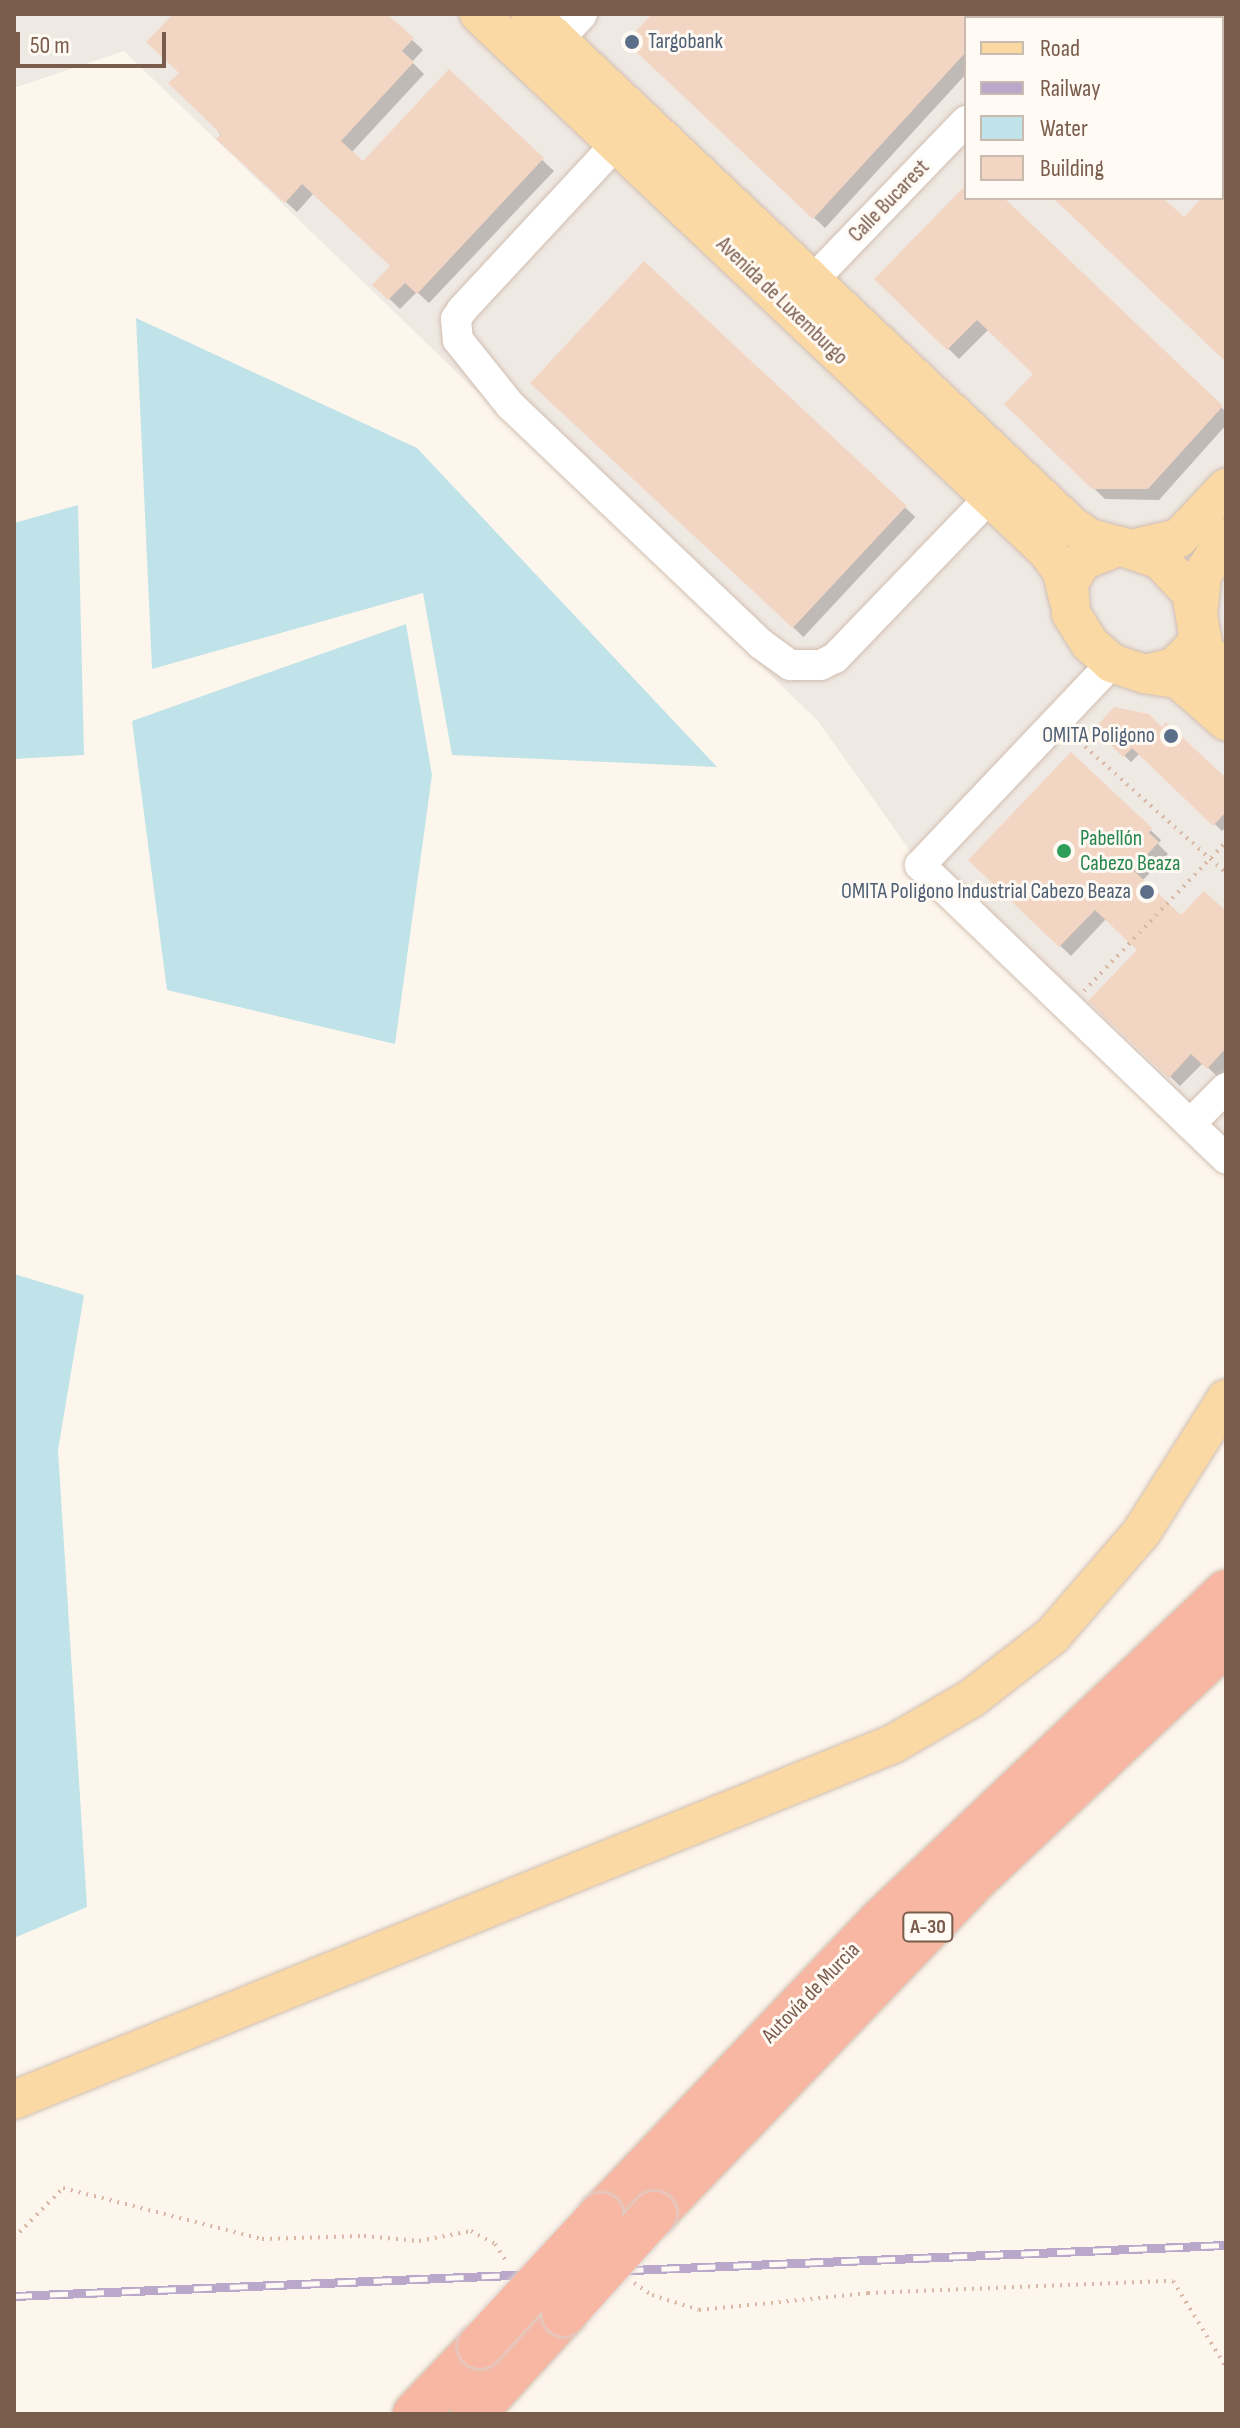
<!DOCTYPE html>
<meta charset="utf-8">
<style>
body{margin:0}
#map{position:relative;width:1240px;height:2428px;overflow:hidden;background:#fdf6ec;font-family:"Sofia Sans Condensed",sans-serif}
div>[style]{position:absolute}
.industrial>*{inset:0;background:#efe9e4}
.water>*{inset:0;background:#bfe3e8}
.shadow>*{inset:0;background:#0003;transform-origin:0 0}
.building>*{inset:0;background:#f3d5c3;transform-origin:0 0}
.path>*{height:4px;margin-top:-2px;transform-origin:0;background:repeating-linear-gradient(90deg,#d9b8a5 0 2px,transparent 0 8px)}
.roads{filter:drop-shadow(0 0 2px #d1beb0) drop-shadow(0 0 2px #d1beb0)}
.minor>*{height:30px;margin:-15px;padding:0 15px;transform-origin:15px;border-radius:15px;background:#fff}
.major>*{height:38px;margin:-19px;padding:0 19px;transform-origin:19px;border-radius:19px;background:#fbd9a5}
.highway>*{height:44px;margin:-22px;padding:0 22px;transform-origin:22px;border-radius:22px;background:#f7b7a3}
.rail>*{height:9px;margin-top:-4.5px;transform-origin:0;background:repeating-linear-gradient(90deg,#fffaf3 0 18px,#b9a8c9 0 36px);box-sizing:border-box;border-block:2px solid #b9a8c9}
.bridges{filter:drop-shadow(0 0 2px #dad1cd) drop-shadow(0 0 2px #dad1cd)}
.highway-bridge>*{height:44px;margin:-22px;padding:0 22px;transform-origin:22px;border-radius:22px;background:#f7b7a3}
.dots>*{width:22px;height:22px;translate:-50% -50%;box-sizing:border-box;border:4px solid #fffaf3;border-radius:50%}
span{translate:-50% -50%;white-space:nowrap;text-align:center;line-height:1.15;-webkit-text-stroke:6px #fffaf3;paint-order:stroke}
.shield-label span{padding:2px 6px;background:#fffaf3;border:2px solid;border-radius:6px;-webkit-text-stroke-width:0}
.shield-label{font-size:20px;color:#7a5c4d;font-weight:700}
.service-label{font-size:22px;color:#4e5e75}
.left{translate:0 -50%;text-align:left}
.right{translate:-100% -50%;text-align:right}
.street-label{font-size:22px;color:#7a5c4d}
.leisure-label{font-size:22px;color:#27864d}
.frame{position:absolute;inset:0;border:16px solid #7a5c4d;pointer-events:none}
.legend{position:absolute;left:964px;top:16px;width:260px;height:184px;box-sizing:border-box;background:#fffaf3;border:2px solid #cabbb1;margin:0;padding:10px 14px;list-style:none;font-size:24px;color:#7a5c4d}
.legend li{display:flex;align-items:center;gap:16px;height:40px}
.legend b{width:40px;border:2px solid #cabbb1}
.scale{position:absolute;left:16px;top:32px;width:150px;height:36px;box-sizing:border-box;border:4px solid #7a5c4d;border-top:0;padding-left:10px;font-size:24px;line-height:28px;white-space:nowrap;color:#7a5c4d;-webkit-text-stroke:6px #fffaf3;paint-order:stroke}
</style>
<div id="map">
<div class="industrial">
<div style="clip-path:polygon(evenodd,14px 14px,1226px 14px,1226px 1158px,920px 865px,818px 721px,124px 51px,14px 88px,14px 14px,966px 18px,1222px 18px,1222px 198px,966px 198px,966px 18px)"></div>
</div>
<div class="water">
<div style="clip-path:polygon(136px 318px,417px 448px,717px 767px,452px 755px,423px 593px,152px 669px)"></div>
<div style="clip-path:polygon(78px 505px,84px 755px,14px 759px,14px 523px)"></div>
<div style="clip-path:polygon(406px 624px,432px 775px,395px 1044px,167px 990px,132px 721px)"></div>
<div style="clip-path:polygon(14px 1274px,84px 1295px,58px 1450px,87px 1907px,14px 1938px)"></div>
</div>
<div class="shadow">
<div style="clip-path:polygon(176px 14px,384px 14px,423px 50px,412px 62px,424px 74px,351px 153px,363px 164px,449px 72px,554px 171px,429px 303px,417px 292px,400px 309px,375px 285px,393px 266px,314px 193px,297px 212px,230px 150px,181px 73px)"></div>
<div style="clip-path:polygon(655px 14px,1021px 14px,966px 18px,966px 74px,825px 228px,628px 42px)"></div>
<div style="clip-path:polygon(1126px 14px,1226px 14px,1226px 115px,1222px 18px,1122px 18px)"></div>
<div style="clip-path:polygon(1226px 177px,1226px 360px,1055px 198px,1160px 198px,1184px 220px,1205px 198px,1222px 198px)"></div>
<div style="clip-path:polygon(966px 188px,966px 198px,1001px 198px,1226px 412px,1226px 425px,1159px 500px,1105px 499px,1007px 404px,1036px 374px,989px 329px,959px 359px,876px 279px)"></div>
<div style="left:644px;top:264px;width:371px;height:164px;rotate:43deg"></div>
<div style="clip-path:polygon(1096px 729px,1226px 781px,1226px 827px,1222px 831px,1140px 753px,1131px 762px)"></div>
<div style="clip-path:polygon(1071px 755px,1161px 840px,1158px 844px,1168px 854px,1142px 881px,1181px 918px,1226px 916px,1226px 1069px,1218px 1077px,1203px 1063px,1180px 1086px,1091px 1001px,1139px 950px,1106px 919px,1071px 956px,971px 860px)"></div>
</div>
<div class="building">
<div style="clip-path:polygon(173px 14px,387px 14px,414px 38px,402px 51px,414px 62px,341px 141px,363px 161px,449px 69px,544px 158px,417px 294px,405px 283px,388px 300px,372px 285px,390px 266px,302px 184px,285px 203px,216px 139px,221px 134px,168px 83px,179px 73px,146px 42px)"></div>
<div style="clip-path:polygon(652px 14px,966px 14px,966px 52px,813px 219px,626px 42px)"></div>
<div style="clip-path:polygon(966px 185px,966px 198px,1004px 198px,1223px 406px,1148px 489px,1092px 489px,1004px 404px,1033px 374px,977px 320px,947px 350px,874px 279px)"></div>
<div style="clip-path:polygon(1053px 198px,1163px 198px,1184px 217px,1202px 198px,1226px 198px,1226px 362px)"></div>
<div style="left:644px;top:261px;width:359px;height:167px;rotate:43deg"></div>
<div style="clip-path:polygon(1114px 707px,1149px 714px,1162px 727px,1166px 722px,1226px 778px,1226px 812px,1213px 826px,1132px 748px,1123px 757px,1094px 729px)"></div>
<div style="clip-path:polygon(1071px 752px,1152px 828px,1149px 833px,1159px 842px,1133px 870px,1181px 915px,1204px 891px,1226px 911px,1226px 1048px,1207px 1069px,1191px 1054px,1169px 1078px,1088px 1001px,1137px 950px,1095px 910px,1059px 947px,968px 860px)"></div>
</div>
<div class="path">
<div style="left:1073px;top:736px;width:205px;rotate:41.8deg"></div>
<div style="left:1084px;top:991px;width:206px;rotate:-46.4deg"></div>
<div style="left:14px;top:2238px;width:70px;rotate:-45.6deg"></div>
<div style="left:63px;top:2188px;width:205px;rotate:14.4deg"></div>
<div style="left:262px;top:2239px;width:102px;rotate:-1.7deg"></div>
<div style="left:364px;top:2236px;width:55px;rotate:5.2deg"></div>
<div style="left:419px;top:2241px;width:53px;rotate:-10.9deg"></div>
<div style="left:471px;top:2231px;width:27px;rotate:28deg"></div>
<div style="left:495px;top:2244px;width:20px;rotate:57deg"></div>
<div style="left:634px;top:2283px;width:22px;rotate:34deg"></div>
<div style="left:652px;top:2295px;width:49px;rotate:17.7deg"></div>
<div style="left:699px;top:2310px;width:170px;rotate:-5.7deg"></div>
<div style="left:868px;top:2293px;width:305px;rotate:-2.3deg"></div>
<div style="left:1173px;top:2281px;width:101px;rotate:58.4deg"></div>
</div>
<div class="roads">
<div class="minor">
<div style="left:1064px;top:18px;width:6px;rotate:-45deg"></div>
<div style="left:558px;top:40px;width:35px;rotate:-47deg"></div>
<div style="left:617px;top:143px;width:228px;rotate:132.9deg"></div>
<div style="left:462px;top:310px;width:11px;rotate:124deg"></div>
<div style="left:456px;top:319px;width:21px;rotate:85deg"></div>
<div style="left:458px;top:340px;width:83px;rotate:51.3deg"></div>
<div style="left:510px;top:405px;width:347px;rotate:43.6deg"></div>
<div style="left:761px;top:644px;width:36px;rotate:36deg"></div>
<div style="left:790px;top:665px;width:31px"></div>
<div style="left:821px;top:665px;width:16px;rotate:-27deg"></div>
<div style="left:835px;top:658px;width:223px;rotate:-46.1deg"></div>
<div style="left:812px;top:281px;width:222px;rotate:-46.1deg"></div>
<div style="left:1112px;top:663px;width:279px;rotate:133.5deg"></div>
<div style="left:920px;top:865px;width:424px;rotate:43.8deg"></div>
<div style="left:1190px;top:1124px;width:51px;rotate:-45deg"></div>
</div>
<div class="major">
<div style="left:479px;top:14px;width:783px;rotate:43.4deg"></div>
<div style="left:1048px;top:552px;width:24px;rotate:55deg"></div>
<div style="left:1062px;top:572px;width:27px;rotate:77deg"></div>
<div style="left:530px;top:14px;width:746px;rotate:43.37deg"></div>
<div style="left:1072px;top:526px;width:22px;rotate:34deg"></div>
<div style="left:1090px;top:538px;width:31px;rotate:15deg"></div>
<div style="left:1120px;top:546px;width:42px;rotate:19.3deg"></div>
<div style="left:1160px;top:560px;width:45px;rotate:46.8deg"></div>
<div style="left:1191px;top:593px;width:41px;rotate:80.1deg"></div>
<div style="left:1198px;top:633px;width:13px;rotate:103deg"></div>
<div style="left:1195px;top:646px;width:30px;rotate:135deg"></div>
<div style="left:1174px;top:667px;width:30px;rotate:166deg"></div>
<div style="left:1145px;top:674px;width:35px;rotate:-162deg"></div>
<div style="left:1112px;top:663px;width:29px;rotate:-139deg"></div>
<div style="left:1090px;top:644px;width:36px;rotate:-122deg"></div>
<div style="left:1071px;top:613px;width:30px;rotate:-94deg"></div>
<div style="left:1069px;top:583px;width:26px;rotate:-59deg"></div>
<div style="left:1082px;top:561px;width:41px;rotate:-21.5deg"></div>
<div style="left:1135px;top:548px;width:45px;rotate:-12.8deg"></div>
<div style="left:1179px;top:538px;width:69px;rotate:-46.8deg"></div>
<div style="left:1198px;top:616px;width:41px;rotate:-84.4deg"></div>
<div style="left:1202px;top:575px;width:44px;rotate:-57deg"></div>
<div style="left:1199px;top:621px;width:28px;rotate:80deg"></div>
<div style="left:1204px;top:649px;width:35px;rotate:51deg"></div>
<div style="left:1145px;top:674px;width:33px;rotate:9deg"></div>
<div style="left:1178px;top:679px;width:64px;rotate:41.2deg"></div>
<div style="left:14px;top:2100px;width:948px;rotate:-22.05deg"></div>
<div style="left:893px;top:1744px;width:91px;rotate:-30.2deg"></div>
<div style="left:972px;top:1698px;width:101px;rotate:-37.8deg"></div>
<div style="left:1052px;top:1636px;width:136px;rotate:-49.2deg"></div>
<div style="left:1141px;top:1533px;width:159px;rotate:-57.6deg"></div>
</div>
<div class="highway">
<div style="left:654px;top:2214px;width:457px;rotate:-46.2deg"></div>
<div style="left:970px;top:1884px;width:352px;rotate:-43.3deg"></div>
<div style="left:601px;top:2215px;width:405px;rotate:-46.4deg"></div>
<div style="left:880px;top:1922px;width:478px;rotate:-43.6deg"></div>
<div style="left:415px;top:2414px;width:94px;rotate:-46.3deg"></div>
<div style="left:473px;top:2414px;width:135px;rotate:-47.7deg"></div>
</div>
</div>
<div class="rail">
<div style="left:14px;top:2296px;width:1213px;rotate:-2.41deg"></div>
</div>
<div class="bridges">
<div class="highway-bridge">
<div style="left:564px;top:2314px;width:135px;rotate:-48deg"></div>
<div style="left:480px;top:2346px;width:178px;rotate:-47.3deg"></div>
</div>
</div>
<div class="dots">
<div style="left:632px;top:42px;background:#5c6f8a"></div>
<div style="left:1171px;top:736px;background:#5c6f8a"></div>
<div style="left:1064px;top:851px;background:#2e9e5b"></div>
<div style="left:1147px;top:892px;background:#5c6f8a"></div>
</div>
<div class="shield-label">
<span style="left:928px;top:1927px">A-30</span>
</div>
<div class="service-label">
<span class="left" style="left:648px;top:42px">Targobank</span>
<span class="right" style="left:1155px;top:736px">OMITA Poligono</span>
<span class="right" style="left:1131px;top:892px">OMITA Poligono Industrial Cabezo Beaza</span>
</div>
<div class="street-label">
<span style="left:889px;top:201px;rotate:-46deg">Calle Bucarest</span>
<span style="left:782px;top:301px;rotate:44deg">Avenida de Luxemburgo</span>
<span style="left:811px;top:1993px;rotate:-46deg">Autovía de Murcia</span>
</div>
<div class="leisure-label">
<span class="left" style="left:1080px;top:851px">Pabellón<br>Cabezo Beaza</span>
</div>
<div class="frame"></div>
<ul class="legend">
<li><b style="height:10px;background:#fbd9a5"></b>Road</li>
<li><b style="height:10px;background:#b9a8c9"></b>Railway</li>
<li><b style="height:22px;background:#bfe3e8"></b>Water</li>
<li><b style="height:22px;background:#f3d5c3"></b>Building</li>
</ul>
<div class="scale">50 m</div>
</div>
